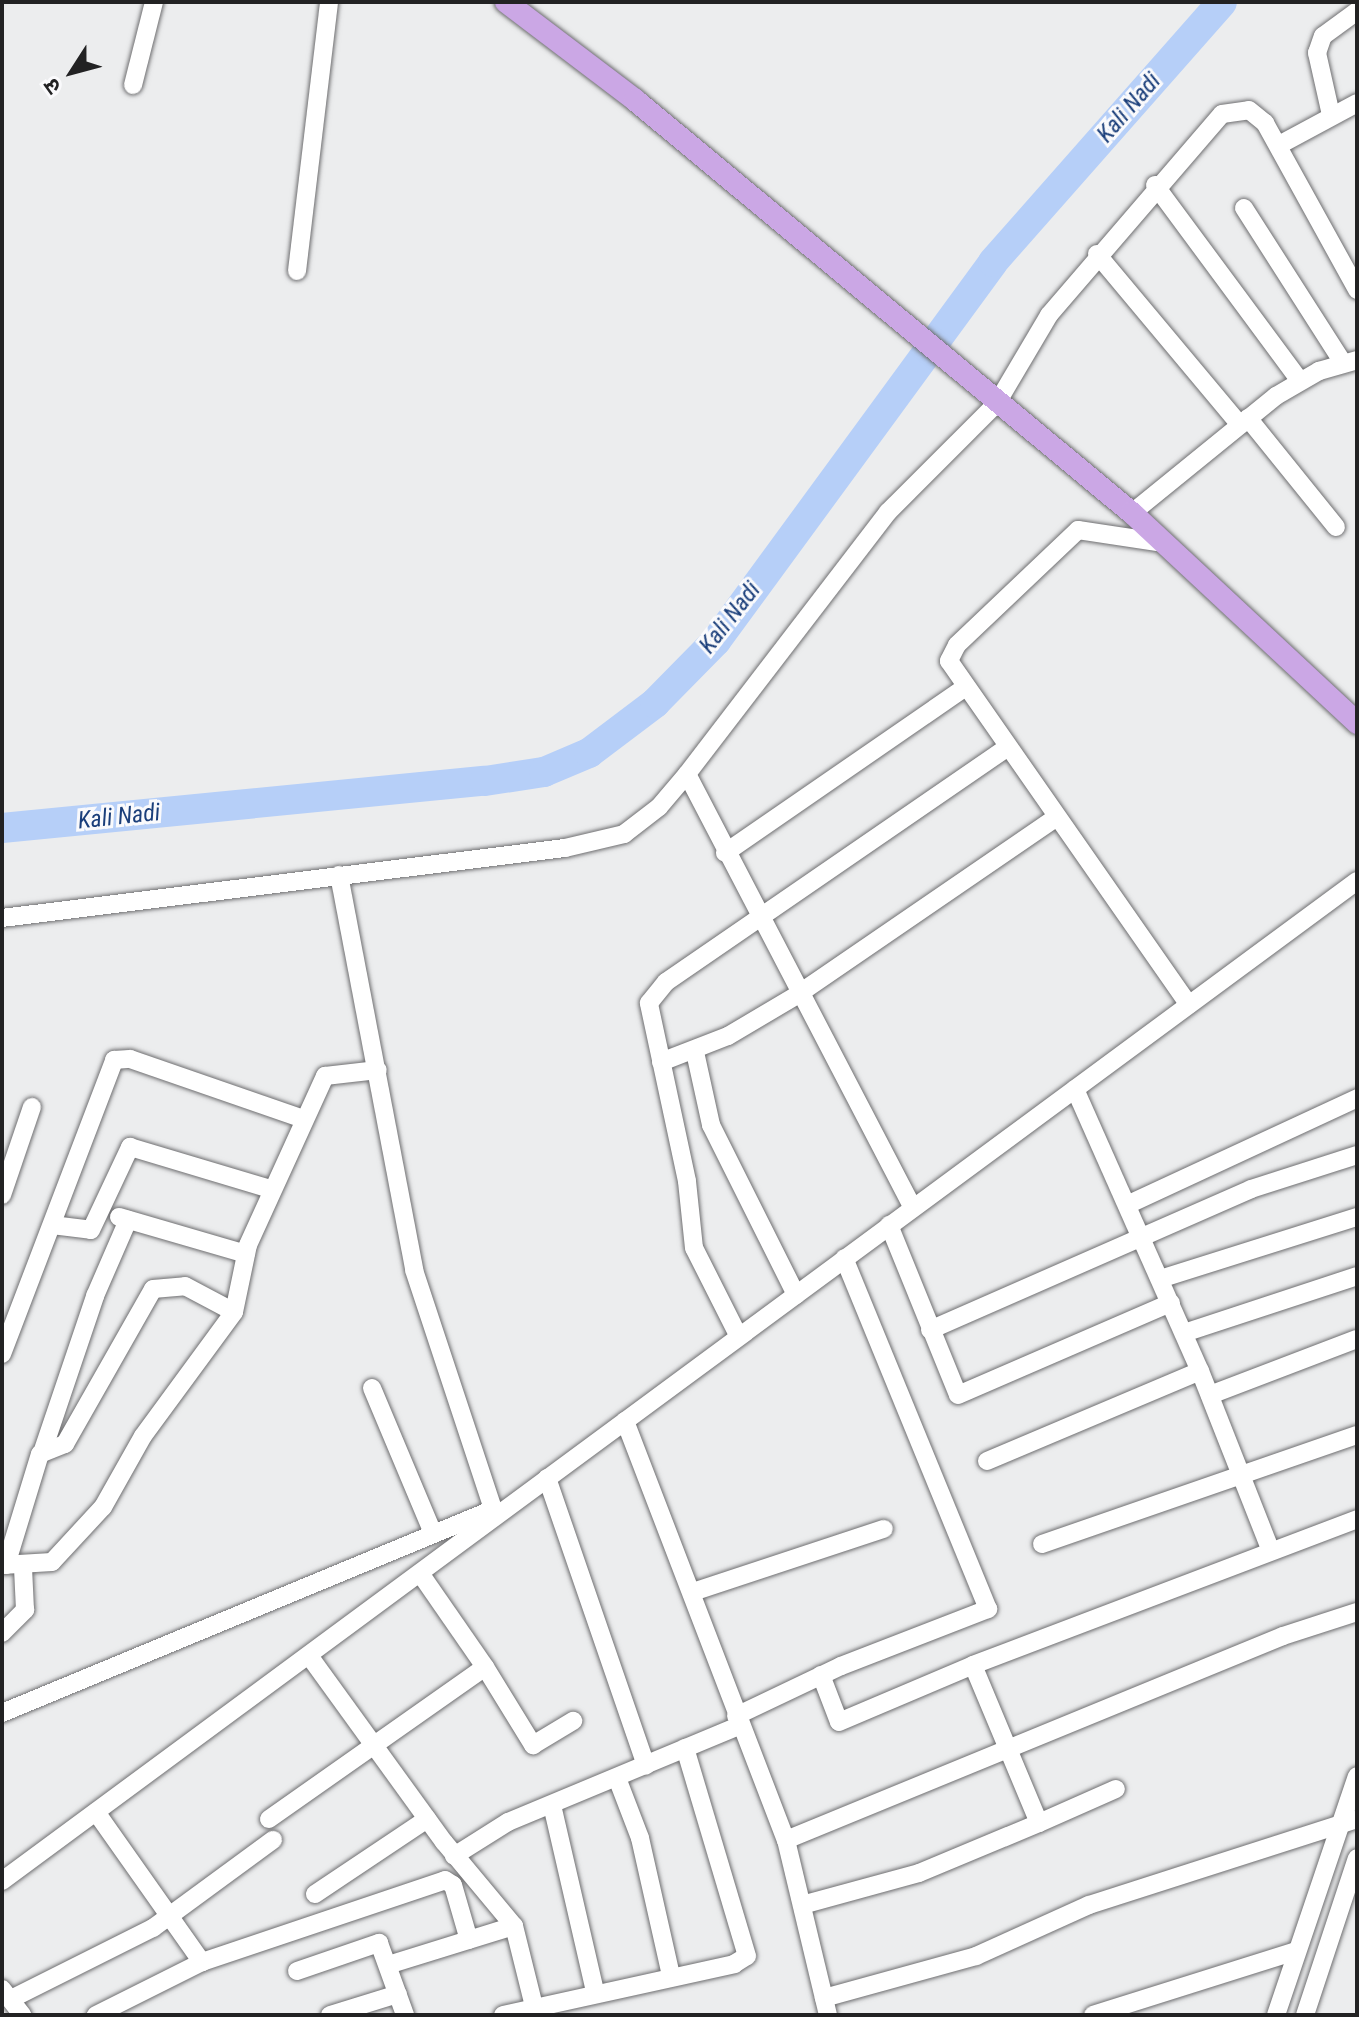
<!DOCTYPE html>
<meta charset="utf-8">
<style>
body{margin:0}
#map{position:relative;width:1359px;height:2017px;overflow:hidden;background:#ecedee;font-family:"Roboto Condensed","Noto Sans Devanagari",sans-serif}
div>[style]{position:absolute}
.river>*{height:30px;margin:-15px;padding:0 15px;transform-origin:15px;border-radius:15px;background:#b6cff8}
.roads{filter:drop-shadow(0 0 2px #6e6e70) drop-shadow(0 0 2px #6e6e70)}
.minor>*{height:18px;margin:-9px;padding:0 9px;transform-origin:9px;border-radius:9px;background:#fff}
.major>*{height:22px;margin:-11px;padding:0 11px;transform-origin:11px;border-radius:11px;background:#cba7e5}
span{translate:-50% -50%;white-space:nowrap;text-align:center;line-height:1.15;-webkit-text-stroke:6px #fafafc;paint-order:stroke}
.water-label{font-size:24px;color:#1a3e7a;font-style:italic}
.frame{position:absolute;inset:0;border:4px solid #222223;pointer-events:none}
.north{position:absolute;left:32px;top:32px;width:80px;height:80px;-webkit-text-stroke:6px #fafafc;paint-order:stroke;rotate:234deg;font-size:22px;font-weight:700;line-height:32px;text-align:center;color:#222223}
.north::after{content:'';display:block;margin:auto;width:28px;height:36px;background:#222223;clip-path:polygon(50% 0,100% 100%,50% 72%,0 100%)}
</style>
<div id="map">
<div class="river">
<div style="left:2px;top:828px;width:485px;rotate:-5.6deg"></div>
<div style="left:485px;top:781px;width:60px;rotate:-8.7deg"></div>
<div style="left:544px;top:772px;width:49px;rotate:-22.9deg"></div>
<div style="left:589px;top:753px;width:83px;rotate:-37.1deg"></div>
<div style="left:655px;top:703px;width:87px;rotate:-45.5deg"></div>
<div style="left:716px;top:641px;width:469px;rotate:-53.8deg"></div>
<div style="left:993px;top:262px;width:346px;rotate:-48.6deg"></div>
</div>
<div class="roads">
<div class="minor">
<div style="left:133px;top:85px;width:86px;rotate:-75.8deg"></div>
<div style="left:1331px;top:115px;width:64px;rotate:-102.7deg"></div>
<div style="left:1317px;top:53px;width:18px;rotate:-71deg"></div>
<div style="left:1323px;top:36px;width:42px;rotate:-36.3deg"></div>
<div style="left:1281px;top:144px;width:86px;rotate:-28.3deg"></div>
<div style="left:1155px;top:185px;width:244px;rotate:53.5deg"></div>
<div style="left:1244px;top:208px;width:184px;rotate:57.4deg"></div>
<div style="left:1097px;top:254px;width:222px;rotate:50.1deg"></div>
<div style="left:297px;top:271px;width:271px;rotate:-83.2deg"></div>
<div style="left:1248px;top:418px;width:140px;rotate:51.1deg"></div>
<div style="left:1132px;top:513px;width:186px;rotate:-39.1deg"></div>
<div style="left:1276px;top:396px;width:50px;rotate:-30.2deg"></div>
<div style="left:1319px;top:371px;width:40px;rotate:-16deg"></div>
<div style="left:1164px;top:543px;width:87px;rotate:-171.4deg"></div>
<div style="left:1078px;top:530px;width:167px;rotate:136.5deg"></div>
<div style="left:957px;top:645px;width:18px;rotate:117deg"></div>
<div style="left:949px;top:661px;width:419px;rotate:55.1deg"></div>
<div style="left:687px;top:774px;width:489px;rotate:62.5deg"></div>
<div style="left:725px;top:853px;width:293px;rotate:-34.6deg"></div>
<div style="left:339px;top:875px;width:402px;rotate:79.2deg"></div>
<div style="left:414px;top:1270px;width:252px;rotate:71.7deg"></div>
<div style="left:2px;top:918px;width:567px;rotate:-7.09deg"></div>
<div style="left:565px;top:848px;width:61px;rotate:-13.3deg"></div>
<div style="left:624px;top:834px;width:44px;rotate:-37.6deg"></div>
<div style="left:659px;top:807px;width:43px;rotate:-49.7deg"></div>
<div style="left:687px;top:774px;width:330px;rotate:-52.5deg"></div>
<div style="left:888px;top:512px;width:154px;rotate:-45deg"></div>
<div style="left:997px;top:403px;width:102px;rotate:-59.4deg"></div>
<div style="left:1049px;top:315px;width:265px;rotate:-49.3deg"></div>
<div style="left:1222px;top:114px;width:27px;rotate:-8deg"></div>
<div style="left:1249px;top:110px;width:21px;rotate:39deg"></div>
<div style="left:1265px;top:123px;width:191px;rotate:61.1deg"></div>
<div style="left:695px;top:1052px;width:75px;rotate:77.6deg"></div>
<div style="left:711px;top:1125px;width:190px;rotate:63.4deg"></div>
<div style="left:661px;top:1062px;width:72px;rotate:-21.2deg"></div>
<div style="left:728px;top:1036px;width:80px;rotate:-30.7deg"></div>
<div style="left:797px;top:995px;width:311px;rotate:-34.4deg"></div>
<div style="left:1075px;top:1089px;width:308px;rotate:66.1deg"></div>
<div style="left:1200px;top:1371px;width:193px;rotate:68.5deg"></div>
<div style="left:2px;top:1195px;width:93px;rotate:-71.2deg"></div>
<div style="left:1127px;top:1205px;width:254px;rotate:-24.9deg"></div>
<div style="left:119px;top:1217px;width:132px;rotate:16.2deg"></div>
<div style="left:52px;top:1225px;width:39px;rotate:7deg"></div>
<div style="left:91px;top:1230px;width:92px;rotate:-64.8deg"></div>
<div style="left:130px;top:1147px;width:146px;rotate:16.7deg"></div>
<div style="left:889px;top:1225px;width:183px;rotate:67.9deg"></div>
<div style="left:958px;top:1395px;width:232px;rotate:-23.4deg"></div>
<div style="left:1160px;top:1279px;width:207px;rotate:-17.5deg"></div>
<div style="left:930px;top:1330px;width:351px;rotate:-23.7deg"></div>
<div style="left:1251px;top:1189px;width:111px;rotate:-17.8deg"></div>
<div style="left:1184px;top:1333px;width:182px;rotate:-18.2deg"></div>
<div style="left:738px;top:1335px;width:97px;rotate:-116.8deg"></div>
<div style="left:694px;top:1248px;width:67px;rotate:-96deg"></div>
<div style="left:687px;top:1181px;width:182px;rotate:-102.1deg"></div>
<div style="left:649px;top:1003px;width:27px;rotate:-51deg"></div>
<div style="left:666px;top:982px;width:414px;rotate:-34.5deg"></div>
<div style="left:2px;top:1354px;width:315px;rotate:-69.1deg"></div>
<div style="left:114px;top:1060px;width:16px;rotate:-4deg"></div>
<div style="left:130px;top:1059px;width:183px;rotate:19.1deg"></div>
<div style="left:372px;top:1388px;width:155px;rotate:67.2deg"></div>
<div style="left:1210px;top:1395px;width:157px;rotate:-20.9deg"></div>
<div style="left:625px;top:1421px;width:449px;rotate:69deg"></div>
<div style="left:786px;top:1840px;width:180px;rotate:76.5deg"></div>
<div style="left:43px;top:1450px;width:163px;rotate:-71.3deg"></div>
<div style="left:95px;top:1296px;width:83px;rotate:-66.5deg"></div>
<div style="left:987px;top:1461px;width:231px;rotate:-22.9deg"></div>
<div style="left:547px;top:1478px;width:304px;rotate:71deg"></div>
<div style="left:1042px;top:1544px;width:333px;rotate:-19.1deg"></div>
<div style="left:2px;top:1565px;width:50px;rotate:-3.4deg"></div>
<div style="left:52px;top:1562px;width:75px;rotate:-47.2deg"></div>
<div style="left:103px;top:1507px;width:81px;rotate:-60.6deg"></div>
<div style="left:143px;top:1436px;width:154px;rotate:-53.7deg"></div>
<div style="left:234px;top:1312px;width:68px;rotate:-78.2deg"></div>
<div style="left:248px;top:1245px;width:186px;rotate:-65.5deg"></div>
<div style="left:325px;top:1076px;width:53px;rotate:-6.5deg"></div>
<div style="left:6px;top:1565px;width:116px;rotate:-73deg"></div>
<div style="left:40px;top:1454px;width:27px;rotate:-22deg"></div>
<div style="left:65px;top:1444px;width:178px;rotate:-60.4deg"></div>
<div style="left:153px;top:1289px;width:32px;rotate:-5deg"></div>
<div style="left:185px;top:1286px;width:55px;rotate:28deg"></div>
<div style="left:693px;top:1592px;width:201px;rotate:-18.3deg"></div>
<div style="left:2px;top:1633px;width:33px;rotate:-45deg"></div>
<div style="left:25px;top:1610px;width:43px;rotate:-92.7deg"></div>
<div style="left:310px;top:1657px;width:228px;rotate:54.1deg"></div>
<div style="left:444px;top:1842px;width:109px;rotate:50.2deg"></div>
<div style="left:514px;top:1926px;width:82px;rotate:76deg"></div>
<div style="left:485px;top:1667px;width:92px;rotate:58.4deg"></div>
<div style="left:533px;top:1745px;width:47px;rotate:-31deg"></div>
<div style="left:821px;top:1675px;width:50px;rotate:69deg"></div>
<div style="left:839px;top:1722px;width:146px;rotate:-23deg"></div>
<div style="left:2px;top:1713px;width:533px;rotate:-22.52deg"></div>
<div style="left:736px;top:1716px;width:116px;rotate:-25.5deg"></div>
<div style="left:841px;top:1666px;width:158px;rotate:-21.2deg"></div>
<div style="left:988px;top:1609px;width:379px;rotate:-112.3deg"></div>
<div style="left:617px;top:1778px;width:64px;rotate:69deg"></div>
<div style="left:640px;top:1838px;width:141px;rotate:77.3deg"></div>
<div style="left:552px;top:1805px;width:191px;rotate:77deg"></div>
<div style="left:96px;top:1812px;width:184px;rotate:54.8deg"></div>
<div style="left:202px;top:1962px;width:119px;rotate:153.4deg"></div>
<div style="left:269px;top:1819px;width:264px;rotate:-35.1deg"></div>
<div style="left:485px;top:1667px;width:114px;rotate:-124.7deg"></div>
<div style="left:1039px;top:1823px;width:84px;rotate:-23.8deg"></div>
<div style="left:786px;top:1840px;width:537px;rotate:-22.32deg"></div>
<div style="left:1283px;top:1636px;width:78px;rotate:-18deg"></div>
<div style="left:454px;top:1856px;width:64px;rotate:-32.2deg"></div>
<div style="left:508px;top:1822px;width:252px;rotate:-22.6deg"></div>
<div style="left:2px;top:1881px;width:1684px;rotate:-36.43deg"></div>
<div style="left:315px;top:1894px;width:135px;rotate:-33.8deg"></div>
<div style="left:802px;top:1905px;width:121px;rotate:-15.3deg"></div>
<div style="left:919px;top:1873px;width:130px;rotate:-22.6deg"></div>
<div style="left:1039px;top:1823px;width:171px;rotate:-112.7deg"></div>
<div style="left:973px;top:1665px;width:411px;rotate:-20.8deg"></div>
<div style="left:202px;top:1962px;width:256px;rotate:-18.6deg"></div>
<div style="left:445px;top:1880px;width:9px;rotate:32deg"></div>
<div style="left:453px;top:1885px;width:57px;rotate:73.8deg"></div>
<div style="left:388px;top:1965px;width:132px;rotate:-17.2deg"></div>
<div style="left:297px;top:1971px;width:87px;rotate:-18.9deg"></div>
<div style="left:379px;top:1943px;width:77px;rotate:70.1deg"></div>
<div style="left:2px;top:1989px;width:33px;rotate:52deg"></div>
<div style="left:824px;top:1998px;width:158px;rotate:-15.4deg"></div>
<div style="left:976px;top:1956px;width:124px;rotate:-24.3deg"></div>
<div style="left:1089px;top:1905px;width:281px;rotate:-17.8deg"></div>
<div style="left:11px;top:1999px;width:159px;rotate:-26.6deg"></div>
<div style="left:153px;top:1928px;width:149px;rotate:-36.3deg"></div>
<div style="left:330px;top:2015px;width:71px;rotate:-17.2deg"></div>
<div style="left:503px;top:2015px;width:237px;rotate:-12.4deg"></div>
<div style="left:734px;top:1964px;width:15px;rotate:-32deg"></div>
<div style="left:747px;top:1956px;width:217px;rotate:-106.6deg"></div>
<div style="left:1093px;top:2015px;width:213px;rotate:-17.5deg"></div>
<div style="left:1276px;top:2015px;width:252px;rotate:-71.3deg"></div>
<div style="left:1305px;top:2015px;width:165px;rotate:-71.7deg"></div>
</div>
<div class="major">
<div style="left:506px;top:2px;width:162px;rotate:37.2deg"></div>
<div style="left:635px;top:100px;width:646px;rotate:39.73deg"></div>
<div style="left:1132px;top:513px;width:308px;rotate:43deg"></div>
</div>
</div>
<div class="water-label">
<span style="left:1129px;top:108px;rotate:-49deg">Kali Nadi</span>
<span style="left:730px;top:618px;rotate:-52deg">Kali Nadi</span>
<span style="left:119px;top:817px;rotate:-6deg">Kali Nadi</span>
</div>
<div class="frame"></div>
<div class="north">उ</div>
</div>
